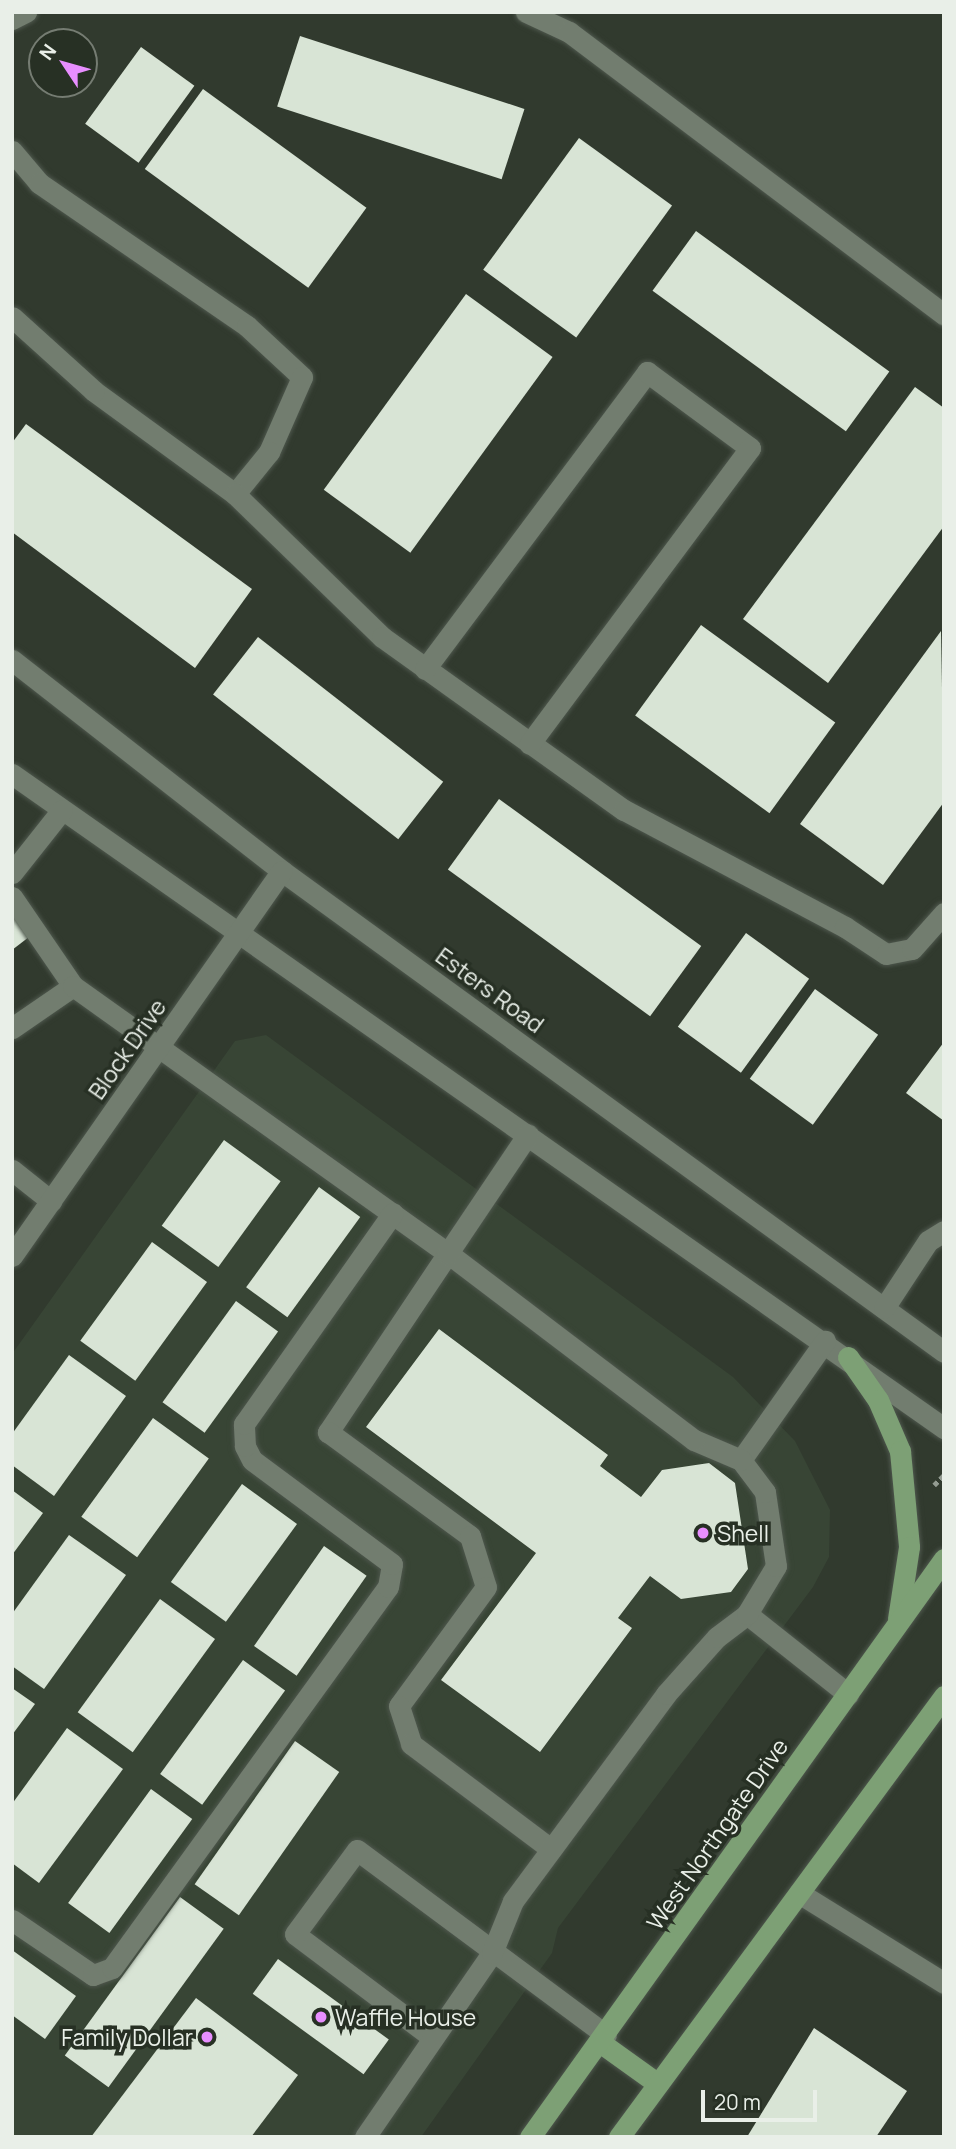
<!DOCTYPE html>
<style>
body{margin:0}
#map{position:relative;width:956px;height:2149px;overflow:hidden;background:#313a2e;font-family:Manrope,sans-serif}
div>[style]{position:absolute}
.built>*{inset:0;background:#384535}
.building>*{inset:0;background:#d8e4d5;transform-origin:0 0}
.path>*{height:4.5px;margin-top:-2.25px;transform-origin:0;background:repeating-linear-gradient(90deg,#939b91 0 5px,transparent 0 8.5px)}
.roads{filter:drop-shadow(0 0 2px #4e574d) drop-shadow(0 0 2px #4e574d)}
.minor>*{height:21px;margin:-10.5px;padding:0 10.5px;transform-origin:10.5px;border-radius:10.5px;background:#727d6f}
.major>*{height:21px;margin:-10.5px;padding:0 10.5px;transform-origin:10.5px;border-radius:10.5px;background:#7da075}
.dots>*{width:19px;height:19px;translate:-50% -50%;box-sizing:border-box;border:4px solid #273024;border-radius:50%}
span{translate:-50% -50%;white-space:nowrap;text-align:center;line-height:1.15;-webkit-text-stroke:7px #273024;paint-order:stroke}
.street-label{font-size:23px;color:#e9efe8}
.poi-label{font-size:23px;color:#e9efe8}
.left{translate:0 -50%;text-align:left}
.right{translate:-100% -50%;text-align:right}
.frame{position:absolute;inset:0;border:14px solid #e9efe8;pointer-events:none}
.north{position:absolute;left:28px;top:28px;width:70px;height:70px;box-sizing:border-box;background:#273024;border:2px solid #757c72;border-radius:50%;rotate:306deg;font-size:19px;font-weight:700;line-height:28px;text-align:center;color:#e9efe8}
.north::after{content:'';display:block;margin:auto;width:24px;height:32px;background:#e88eff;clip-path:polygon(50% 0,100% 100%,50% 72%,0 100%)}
.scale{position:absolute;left:701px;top:2090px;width:116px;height:32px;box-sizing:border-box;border:4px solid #e9efe8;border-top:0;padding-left:9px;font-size:21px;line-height:24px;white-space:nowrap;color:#e9efe8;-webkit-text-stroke:5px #273024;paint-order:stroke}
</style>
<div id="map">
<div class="built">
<div style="clip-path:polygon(266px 1035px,733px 1377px,795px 1441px,830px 1510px,829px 1557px,813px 1587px,558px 1928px,552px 1953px,421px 2137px,12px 2137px,12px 1354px,235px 1041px)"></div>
</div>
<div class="building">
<div style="left:300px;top:36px;width:236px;height:74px;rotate:18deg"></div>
<div style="left:141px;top:47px;width:66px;height:95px;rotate:36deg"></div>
<div style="left:203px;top:89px;width:202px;height:99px;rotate:36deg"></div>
<div style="left:579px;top:138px;width:115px;height:163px;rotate:36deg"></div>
<div style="left:696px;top:231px;width:239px;height:74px;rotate:36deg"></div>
<div style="left:466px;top:294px;width:107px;height:242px;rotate:36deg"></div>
<div style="clip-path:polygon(915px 387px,944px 408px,944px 526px,828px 683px,743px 619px)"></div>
<div style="clip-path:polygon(26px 424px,252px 589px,195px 668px,12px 532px,12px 443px)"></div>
<div style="left:701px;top:625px;width:166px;height:112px;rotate:36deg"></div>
<div style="clip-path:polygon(941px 631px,944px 802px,883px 885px,800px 824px)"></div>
<div style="left:258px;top:637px;width:235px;height:73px;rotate:38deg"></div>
<div style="left:499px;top:799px;width:250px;height:87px;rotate:36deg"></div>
<div style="clip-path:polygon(12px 914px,29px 937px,12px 950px)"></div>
<div style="left:746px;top:933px;width:78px;height:116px;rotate:36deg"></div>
<div style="left:815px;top:989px;width:78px;height:111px;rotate:36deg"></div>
<div style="clip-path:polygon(944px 1042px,944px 1121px,906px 1093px)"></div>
<div style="left:224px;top:1140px;width:70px;height:106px;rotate:36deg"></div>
<div style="left:319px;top:1187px;width:51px;height:124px;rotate:36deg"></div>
<div style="left:152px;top:1242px;width:68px;height:122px;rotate:36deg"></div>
<div style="left:236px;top:1301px;width:52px;height:125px;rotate:36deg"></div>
<div style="clip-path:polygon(439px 1329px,608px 1455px,600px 1466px,641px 1497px,662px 1470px,709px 1463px,735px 1483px,748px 1569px,731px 1592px,681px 1599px,650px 1576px,618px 1618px,632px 1628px,540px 1752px,441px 1680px,536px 1553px,366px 1427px)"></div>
<div style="clip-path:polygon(69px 1355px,126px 1396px,54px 1496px,12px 1465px,12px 1434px)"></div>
<div style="left:153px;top:1418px;width:69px;height:122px;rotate:36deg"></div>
<div style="left:242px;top:1484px;width:68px;height:121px;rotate:36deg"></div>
<div style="clip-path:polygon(12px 1490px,43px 1513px,12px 1555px)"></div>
<div style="clip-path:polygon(69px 1535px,126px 1575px,44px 1689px,12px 1666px,12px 1614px)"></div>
<div style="left:324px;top:1546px;width:52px;height:122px;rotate:35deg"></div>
<div style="left:160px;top:1599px;width:68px;height:140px;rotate:36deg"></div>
<div style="left:243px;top:1660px;width:52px;height:141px;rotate:36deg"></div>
<div style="clip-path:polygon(12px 1688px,35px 1704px,12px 1735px)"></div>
<div style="clip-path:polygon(67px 1728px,123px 1769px,39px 1883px,12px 1863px,12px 1804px)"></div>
<div style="left:295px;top:1741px;width:54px;height:175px;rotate:35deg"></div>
<div style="left:151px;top:1789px;width:51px;height:141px;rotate:36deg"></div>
<div style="left:180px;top:1897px;width:54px;height:196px;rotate:36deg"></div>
<div style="clip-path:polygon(12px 1950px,76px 1996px,45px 2039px,12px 2015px)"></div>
<div style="left:278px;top:1959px;width:137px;height:43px;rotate:36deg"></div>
<div style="clip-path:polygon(196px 1998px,298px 2075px,251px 2137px,91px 2137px)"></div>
<div style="clip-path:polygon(814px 2028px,907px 2091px,876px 2137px,747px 2137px)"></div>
</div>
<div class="path">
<div style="left:934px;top:1485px;width:14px;rotate:-45deg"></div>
</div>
<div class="roads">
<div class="minor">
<div style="left:526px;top:12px;width:47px;rotate:24.9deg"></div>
<div style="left:569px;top:32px;width:470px;rotate:37deg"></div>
<div style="left:12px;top:19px;width:16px;rotate:-27deg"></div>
<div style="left:12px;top:151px;width:42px;rotate:49.8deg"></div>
<div style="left:39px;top:183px;width:252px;rotate:34.5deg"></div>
<div style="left:247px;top:326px;width:75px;rotate:42.8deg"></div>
<div style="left:302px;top:377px;width:82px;rotate:113.7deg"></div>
<div style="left:269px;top:452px;width:54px;rotate:129deg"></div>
<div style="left:235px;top:494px;width:175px;rotate:-143.9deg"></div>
<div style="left:94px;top:391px;width:110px;rotate:-137.9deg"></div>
<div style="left:235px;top:494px;width:205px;rotate:44.2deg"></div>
<div style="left:382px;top:637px;width:297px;rotate:35.6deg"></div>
<div style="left:624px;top:810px;width:250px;rotate:27.9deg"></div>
<div style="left:845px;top:927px;width:49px;rotate:33.4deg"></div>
<div style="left:886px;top:954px;width:26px;rotate:-11deg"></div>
<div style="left:912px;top:949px;width:48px;rotate:-48.4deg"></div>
<div style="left:12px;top:660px;width:343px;rotate:38deg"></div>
<div style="left:282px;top:871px;width:818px;rotate:36deg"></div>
<div style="left:425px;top:669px;width:371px;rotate:-53.2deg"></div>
<div style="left:647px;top:372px;width:128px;rotate:36.4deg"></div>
<div style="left:750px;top:448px;width:369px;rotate:126.7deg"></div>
<div style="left:12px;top:774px;width:1139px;rotate:35.06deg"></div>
<div style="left:12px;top:873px;width:80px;rotate:-51.6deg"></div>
<div style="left:12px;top:897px;width:108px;rotate:55.6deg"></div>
<div style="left:12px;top:1028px;width:74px;rotate:-34.5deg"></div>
<div style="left:73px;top:986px;width:460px;rotate:35.5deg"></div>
<div style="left:448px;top:1253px;width:216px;rotate:123.8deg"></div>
<div style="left:328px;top:1432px;width:176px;rotate:36.2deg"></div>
<div style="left:470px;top:1536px;width:53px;rotate:72.6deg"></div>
<div style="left:486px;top:1587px;width:147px;rotate:126.2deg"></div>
<div style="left:399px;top:1706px;width:40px;rotate:72deg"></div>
<div style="left:411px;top:1744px;width:175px;rotate:36.9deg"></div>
<div style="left:12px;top:1170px;width:50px;rotate:38.5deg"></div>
<div style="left:12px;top:1256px;width:470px;rotate:-55deg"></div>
<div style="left:884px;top:1308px;width:80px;rotate:-56.7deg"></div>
<div style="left:928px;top:1241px;width:19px;rotate:-32deg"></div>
<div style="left:741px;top:1460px;width:146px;rotate:-54.8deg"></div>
<div style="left:747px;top:1614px;width:129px;rotate:38.4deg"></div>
<div style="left:799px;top:1893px;width:171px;rotate:31.8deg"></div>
<div style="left:12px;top:1920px;width:98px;rotate:34.2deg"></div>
<div style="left:93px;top:1975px;width:20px;rotate:-20deg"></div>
<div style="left:112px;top:1968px;width:470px;rotate:-54.1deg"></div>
<div style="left:388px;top:1587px;width:23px;rotate:-80deg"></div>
<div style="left:392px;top:1564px;width:174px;rotate:-143.4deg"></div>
<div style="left:252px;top:1460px;width:16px;rotate:-117deg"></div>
<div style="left:245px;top:1446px;width:22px;rotate:-93deg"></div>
<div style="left:244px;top:1424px;width:258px;rotate:-54.8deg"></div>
<div style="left:432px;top:2037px;width:171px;rotate:-143.1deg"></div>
<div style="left:295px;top:1934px;width:104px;rotate:-53.6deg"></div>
<div style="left:357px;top:1850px;width:310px;rotate:36.6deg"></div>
<div style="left:365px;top:2137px;width:224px;rotate:-55.4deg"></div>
<div style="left:492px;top:1953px;width:56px;rotate:-68deg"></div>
<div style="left:513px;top:1901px;width:257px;rotate:-53.5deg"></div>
<div style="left:666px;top:1694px;width:76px;rotate:-48.2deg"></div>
<div style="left:717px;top:1637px;width:38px;rotate:-37deg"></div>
<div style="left:747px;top:1614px;width:56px;rotate:-58.9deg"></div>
<div style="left:776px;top:1566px;width:75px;rotate:-98.5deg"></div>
<div style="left:765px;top:1492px;width:40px;rotate:-127deg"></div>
<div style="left:741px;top:1460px;width:51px;rotate:-156.9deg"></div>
<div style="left:694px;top:1440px;width:309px;rotate:-142.8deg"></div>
<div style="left:448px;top:1253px;width:143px;rotate:-56.1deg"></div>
</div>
<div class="major">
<div style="left:848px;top:1357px;width:52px;rotate:55.1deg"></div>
<div style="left:878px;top:1400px;width:56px;rotate:66.7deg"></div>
<div style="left:900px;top:1451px;width:96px;rotate:84.6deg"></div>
<div style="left:909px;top:1547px;width:73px;rotate:98.7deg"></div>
<div style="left:601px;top:2043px;width:70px;rotate:35.7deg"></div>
<div style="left:530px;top:2137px;width:711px;rotate:-54.39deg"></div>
<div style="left:619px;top:2137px;width:548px;rotate:-53.61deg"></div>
</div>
</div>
<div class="dots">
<div style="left:703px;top:1533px;background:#e88eff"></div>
<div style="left:321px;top:2017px;background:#e88eff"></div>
<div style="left:207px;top:2037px;background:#e88eff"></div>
</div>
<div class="street-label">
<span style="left:490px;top:990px;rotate:36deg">Esters Road</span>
<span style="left:127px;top:1049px;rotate:-55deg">Block Drive</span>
<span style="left:717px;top:1834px;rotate:-55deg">West Northgate Drive</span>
</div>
<div class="poi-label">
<span class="left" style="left:717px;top:1533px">Shell</span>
<span class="left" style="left:335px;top:2017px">Waffle House</span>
<span class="right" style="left:193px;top:2037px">Family Dollar</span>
</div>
<div class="frame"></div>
<div class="north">N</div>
<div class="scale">20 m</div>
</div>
